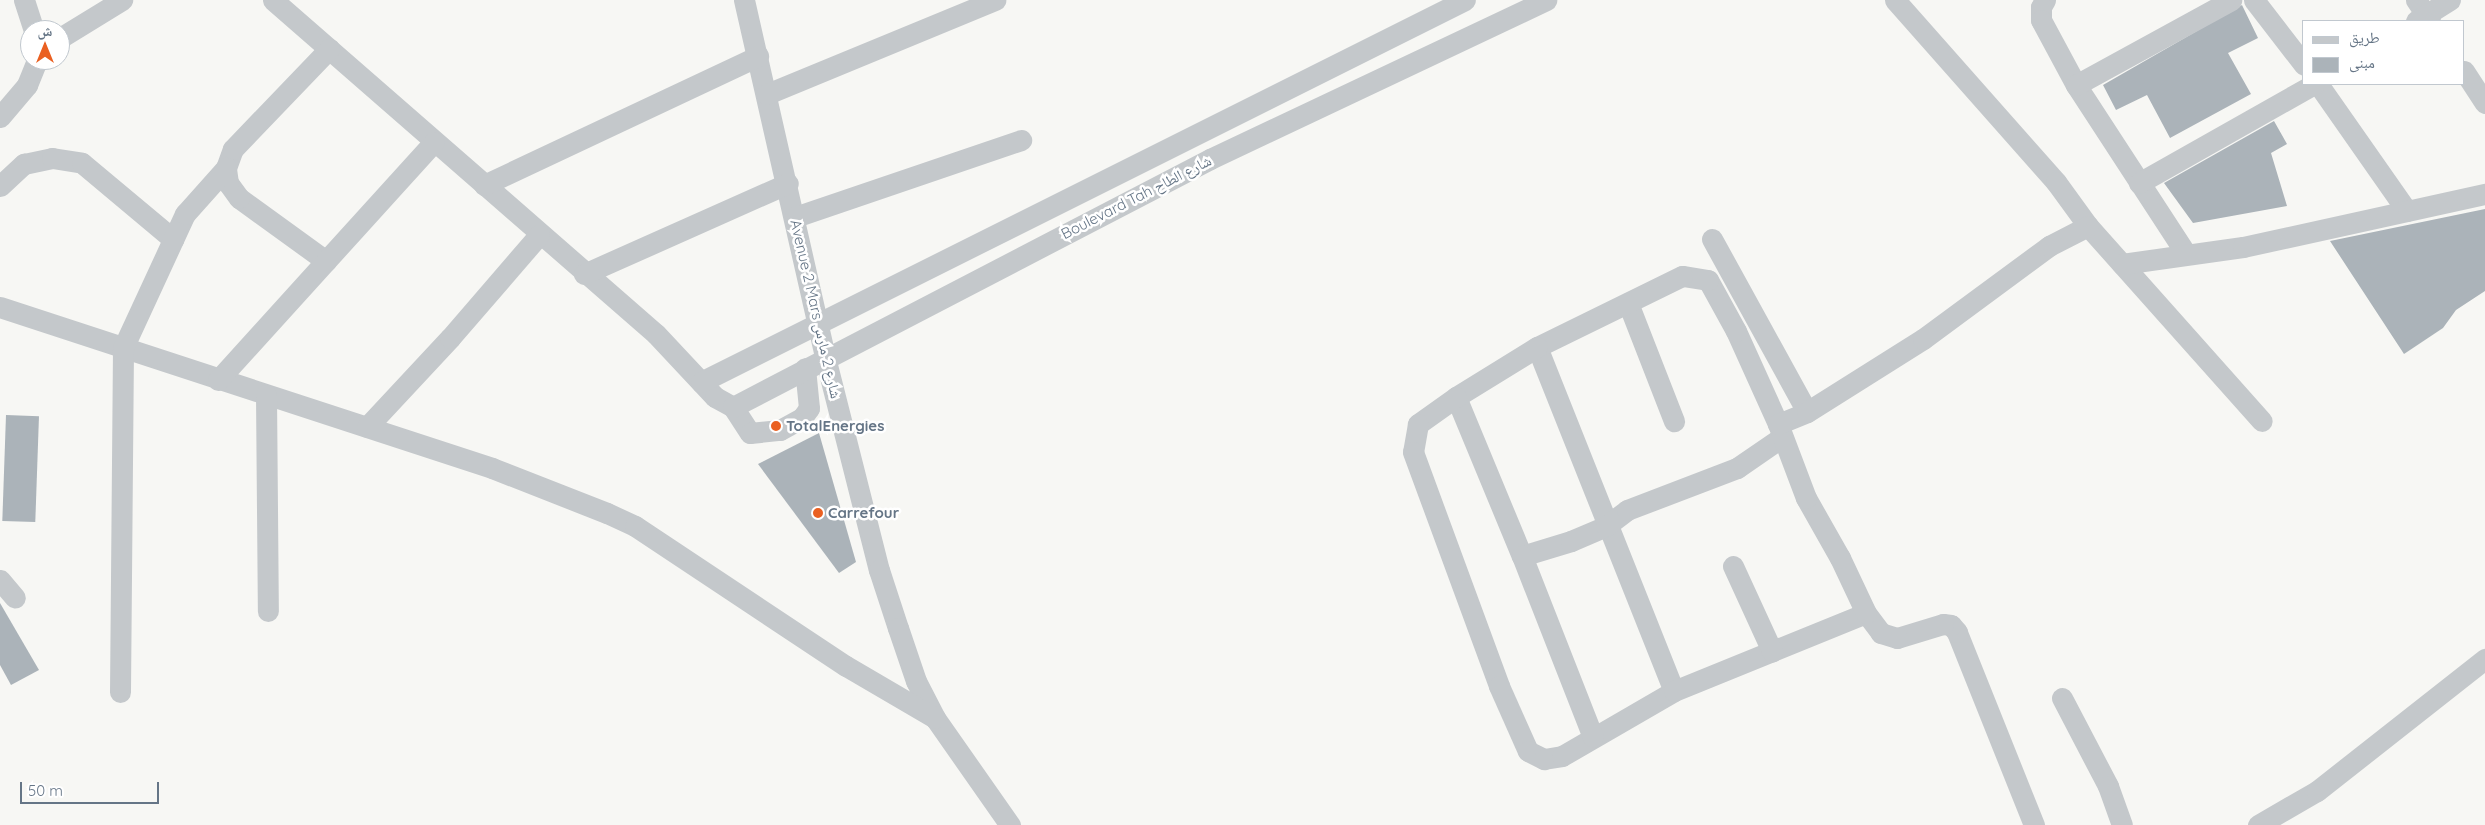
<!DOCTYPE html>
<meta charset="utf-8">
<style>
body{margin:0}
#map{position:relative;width:2485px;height:825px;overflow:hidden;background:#f7f7f4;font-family:Quicksand,"Noto Naskh Arabic",sans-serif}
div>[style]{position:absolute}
.building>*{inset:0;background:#abb3b9;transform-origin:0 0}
.minor>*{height:21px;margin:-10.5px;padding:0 10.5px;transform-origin:10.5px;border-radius:10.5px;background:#c4c8cb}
.dots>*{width:14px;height:14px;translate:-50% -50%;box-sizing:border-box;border:2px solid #fff;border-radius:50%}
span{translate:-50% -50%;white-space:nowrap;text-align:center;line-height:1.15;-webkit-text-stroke:5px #fff;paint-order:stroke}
.street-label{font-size:15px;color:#657586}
.poi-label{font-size:15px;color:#657586;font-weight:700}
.left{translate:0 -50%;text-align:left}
.legend{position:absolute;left:2302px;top:20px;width:162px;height:65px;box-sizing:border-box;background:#fff;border:1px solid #c1c8cf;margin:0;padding:6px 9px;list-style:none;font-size:15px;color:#657586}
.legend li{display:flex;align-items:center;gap:10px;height:25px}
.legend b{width:25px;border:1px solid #c1c8cf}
.north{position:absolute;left:20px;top:20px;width:50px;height:50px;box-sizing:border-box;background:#fff;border:1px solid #c1c8cf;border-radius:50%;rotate:0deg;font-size:14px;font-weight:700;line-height:20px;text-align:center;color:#657586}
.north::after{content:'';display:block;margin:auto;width:18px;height:22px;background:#ea6021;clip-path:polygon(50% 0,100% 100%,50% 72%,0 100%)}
.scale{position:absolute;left:20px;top:782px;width:139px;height:22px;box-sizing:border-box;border:2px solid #657586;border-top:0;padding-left:6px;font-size:15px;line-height:18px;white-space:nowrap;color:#657586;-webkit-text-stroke:4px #fff;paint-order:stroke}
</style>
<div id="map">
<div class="building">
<div style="clip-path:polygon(2242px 5px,2258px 38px,2228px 53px,2251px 94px,2170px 138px,2147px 95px,2116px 110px,2103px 85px)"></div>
<div style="clip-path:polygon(2274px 121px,2287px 144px,2271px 153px,2287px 206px,2193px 223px,2164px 183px)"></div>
<div style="clip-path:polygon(2485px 209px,2485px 291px,2456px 310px,2443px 328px,2404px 354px,2330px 241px)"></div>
<div style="left:6px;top:415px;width:33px;height:106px;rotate:2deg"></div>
<div style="clip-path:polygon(819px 433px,856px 562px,839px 573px,758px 464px)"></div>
<div style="clip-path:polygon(0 603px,39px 670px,11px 685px,0 665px)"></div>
</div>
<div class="minor">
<div style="left:24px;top:0;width:32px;rotate:72deg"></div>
<div style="left:273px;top:0;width:508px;rotate:41.09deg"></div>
<div style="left:656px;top:334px;width:86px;rotate:46.9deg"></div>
<div style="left:715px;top:397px;width:21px;rotate:29deg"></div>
<div style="left:733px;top:407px;width:31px;rotate:57deg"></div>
<div style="left:750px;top:433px;width:30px;rotate:-6deg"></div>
<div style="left:780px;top:430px;width:25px;rotate:-29deg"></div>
<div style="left:802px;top:418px;width:12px;rotate:-55deg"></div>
<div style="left:809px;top:408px;width:40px;rotate:-95.7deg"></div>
<div style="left:744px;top:0;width:366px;rotate:77.2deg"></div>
<div style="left:825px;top:357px;width:220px;rotate:75.8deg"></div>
<div style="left:879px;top:570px;width:61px;rotate:71.9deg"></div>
<div style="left:898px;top:628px;width:56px;rotate:71.2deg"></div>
<div style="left:916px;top:681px;width:42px;rotate:62.8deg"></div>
<div style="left:935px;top:718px;width:131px;rotate:55deg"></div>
<div style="left:1895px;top:0;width:243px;rotate:48.5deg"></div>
<div style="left:2056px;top:182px;width:54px;rotate:54deg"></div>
<div style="left:2088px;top:226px;width:261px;rotate:48.3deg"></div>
<div style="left:2045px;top:0;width:8px;rotate:120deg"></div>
<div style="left:2041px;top:7px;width:13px;rotate:90deg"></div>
<div style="left:2041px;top:20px;width:74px;rotate:61.7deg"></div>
<div style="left:2076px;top:85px;width:199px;rotate:56.9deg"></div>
<div style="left:2254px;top:0;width:82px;rotate:52.4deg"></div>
<div style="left:2416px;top:0;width:25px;rotate:56deg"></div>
<div style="left:2416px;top:21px;width:40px;rotate:-32deg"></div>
<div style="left:60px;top:38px;width:73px;rotate:-31.5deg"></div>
<div style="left:2464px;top:71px;width:38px;rotate:57deg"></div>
<div style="left:2318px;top:84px;width:155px;rotate:55deg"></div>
<div style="left:2076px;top:85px;width:177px;rotate:-28.7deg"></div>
<div style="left:767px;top:94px;width:247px;rotate:-22.4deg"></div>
<div style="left:0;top:117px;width:42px;rotate:-49.8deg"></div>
<div style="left:27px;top:85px;width:27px;rotate:-68deg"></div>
<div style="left:2139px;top:183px;width:201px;rotate:-29.5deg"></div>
<div style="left:484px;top:185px;width:303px;rotate:-25.2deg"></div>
<div style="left:0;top:186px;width:33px;rotate:-43deg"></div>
<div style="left:24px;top:164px;width:29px;rotate:-12deg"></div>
<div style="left:52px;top:158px;width:30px;rotate:9deg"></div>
<div style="left:82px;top:163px;width:119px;rotate:39.9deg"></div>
<div style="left:795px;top:217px;width:239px;rotate:-18.8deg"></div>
<div style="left:1712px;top:239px;width:197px;rotate:61.2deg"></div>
<div style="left:326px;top:261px;width:107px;rotate:-144.1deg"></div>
<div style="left:239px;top:198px;width:19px;rotate:-126deg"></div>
<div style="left:228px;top:183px;width:15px;rotate:-98deg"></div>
<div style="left:226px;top:168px;width:20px;rotate:-70deg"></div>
<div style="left:233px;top:149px;width:139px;rotate:-46.2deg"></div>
<div style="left:2122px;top:264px;width:122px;rotate:-8deg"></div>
<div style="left:2243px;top:247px;width:248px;rotate:-12.4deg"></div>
<div style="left:584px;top:274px;width:223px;rotate:-24deg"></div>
<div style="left:1628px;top:303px;width:127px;rotate:68.7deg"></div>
<div style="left:0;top:307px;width:518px;rotate:18.12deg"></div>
<div style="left:492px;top:468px;width:123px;rotate:21.4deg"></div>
<div style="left:607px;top:513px;width:31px;rotate:25deg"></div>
<div style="left:635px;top:526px;width:253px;rotate:33.6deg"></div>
<div style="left:846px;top:666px;width:103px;rotate:30.3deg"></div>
<div style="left:1537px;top:347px;width:370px;rotate:68.3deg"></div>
<div style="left:218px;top:380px;width:321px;rotate:-47.8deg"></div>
<div style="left:701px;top:382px;width:854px;rotate:-26.57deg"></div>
<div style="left:266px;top:395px;width:216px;rotate:89.5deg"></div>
<div style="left:1456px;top:397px;width:172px;rotate:67.5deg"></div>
<div style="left:1522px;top:556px;width:51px;rotate:-17deg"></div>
<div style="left:1571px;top:541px;width:38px;rotate:-23deg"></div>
<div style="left:1606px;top:526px;width:26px;rotate:-37deg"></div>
<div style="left:1627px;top:510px;width:118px;rotate:-20.9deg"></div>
<div style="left:1737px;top:468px;width:55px;rotate:-34.6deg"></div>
<div style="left:733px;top:407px;width:538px;rotate:-27.47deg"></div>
<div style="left:1210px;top:159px;width:372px;rotate:-25.3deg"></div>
<div style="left:1778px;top:424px;width:102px;rotate:-114.3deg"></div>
<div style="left:1736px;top:331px;width:58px;rotate:-118.8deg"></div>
<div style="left:1708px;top:280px;width:26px;rotate:-171deg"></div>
<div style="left:1682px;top:276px;width:161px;rotate:153.9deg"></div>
<div style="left:1537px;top:347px;width:95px;rotate:148.3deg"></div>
<div style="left:1456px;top:397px;width:47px;rotate:144.6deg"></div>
<div style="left:1418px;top:424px;width:28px;rotate:100deg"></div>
<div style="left:1413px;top:452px;width:249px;rotate:69.8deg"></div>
<div style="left:1499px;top:686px;width:71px;rotate:66deg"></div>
<div style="left:1528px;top:751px;width:18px;rotate:27deg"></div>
<div style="left:1544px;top:759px;width:18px;rotate:-9deg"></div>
<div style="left:1562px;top:756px;width:129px;rotate:-30.1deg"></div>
<div style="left:1674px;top:691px;width:207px;rotate:-22.1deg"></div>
<div style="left:367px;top:427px;width:122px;rotate:-47deg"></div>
<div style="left:450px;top:338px;width:136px;rotate:-49.2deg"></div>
<div style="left:1522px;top:556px;width:194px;rotate:68.6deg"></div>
<div style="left:1733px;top:566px;width:94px;rotate:65.4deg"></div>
<div style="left:0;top:580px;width:23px;rotate:50deg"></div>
<div style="left:120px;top:692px;width:344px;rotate:-89.5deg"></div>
<div style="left:123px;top:348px;width:148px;rotate:-65.2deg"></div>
<div style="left:185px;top:214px;width:62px;rotate:-48.3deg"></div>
<div style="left:2062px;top:698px;width:99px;rotate:62.4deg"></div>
<div style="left:2108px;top:786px;width:41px;rotate:70.3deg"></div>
<div style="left:2034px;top:825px;width:208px;rotate:-111.8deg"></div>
<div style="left:1957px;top:632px;width:9px;rotate:-131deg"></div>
<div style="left:1951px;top:625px;width:8px;rotate:-173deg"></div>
<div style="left:1943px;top:624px;width:48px;rotate:163.1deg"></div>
<div style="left:1897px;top:638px;width:17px;rotate:-163deg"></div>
<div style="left:1881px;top:633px;width:25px;rotate:-127deg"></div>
<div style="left:1866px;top:613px;width:61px;rotate:-115.3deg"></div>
<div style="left:1840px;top:558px;width:69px;rotate:-119.5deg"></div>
<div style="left:1806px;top:498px;width:79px;rotate:-110.7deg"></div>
<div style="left:1778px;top:424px;width:31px;rotate:-22deg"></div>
<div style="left:1807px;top:412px;width:137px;rotate:-32.2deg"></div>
<div style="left:1923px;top:339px;width:157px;rotate:-36.4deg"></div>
<div style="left:2049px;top:246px;width:44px;rotate:-27.1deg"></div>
<div style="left:2258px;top:825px;width:68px;rotate:-30deg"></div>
<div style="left:2317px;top:791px;width:214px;rotate:-38.2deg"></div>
</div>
<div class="dots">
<div style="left:776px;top:426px;background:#ea6021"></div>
<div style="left:818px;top:513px;background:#ea6021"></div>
</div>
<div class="street-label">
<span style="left:1136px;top:197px;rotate:-27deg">Boulevard Tah شارع الطاح</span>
<span style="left:816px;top:309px;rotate:77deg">Avenue 2 Mars شارع 2 مارس</span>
</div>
<div class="poi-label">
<span class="left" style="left:786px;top:426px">TotalEnergies</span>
<span class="left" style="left:828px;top:513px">Carrefour</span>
</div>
<ul class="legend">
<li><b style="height:6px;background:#c4c8cb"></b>طريق</li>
<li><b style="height:14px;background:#abb3b9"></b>مبنى</li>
</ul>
<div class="north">ش</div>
<div class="scale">50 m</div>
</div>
